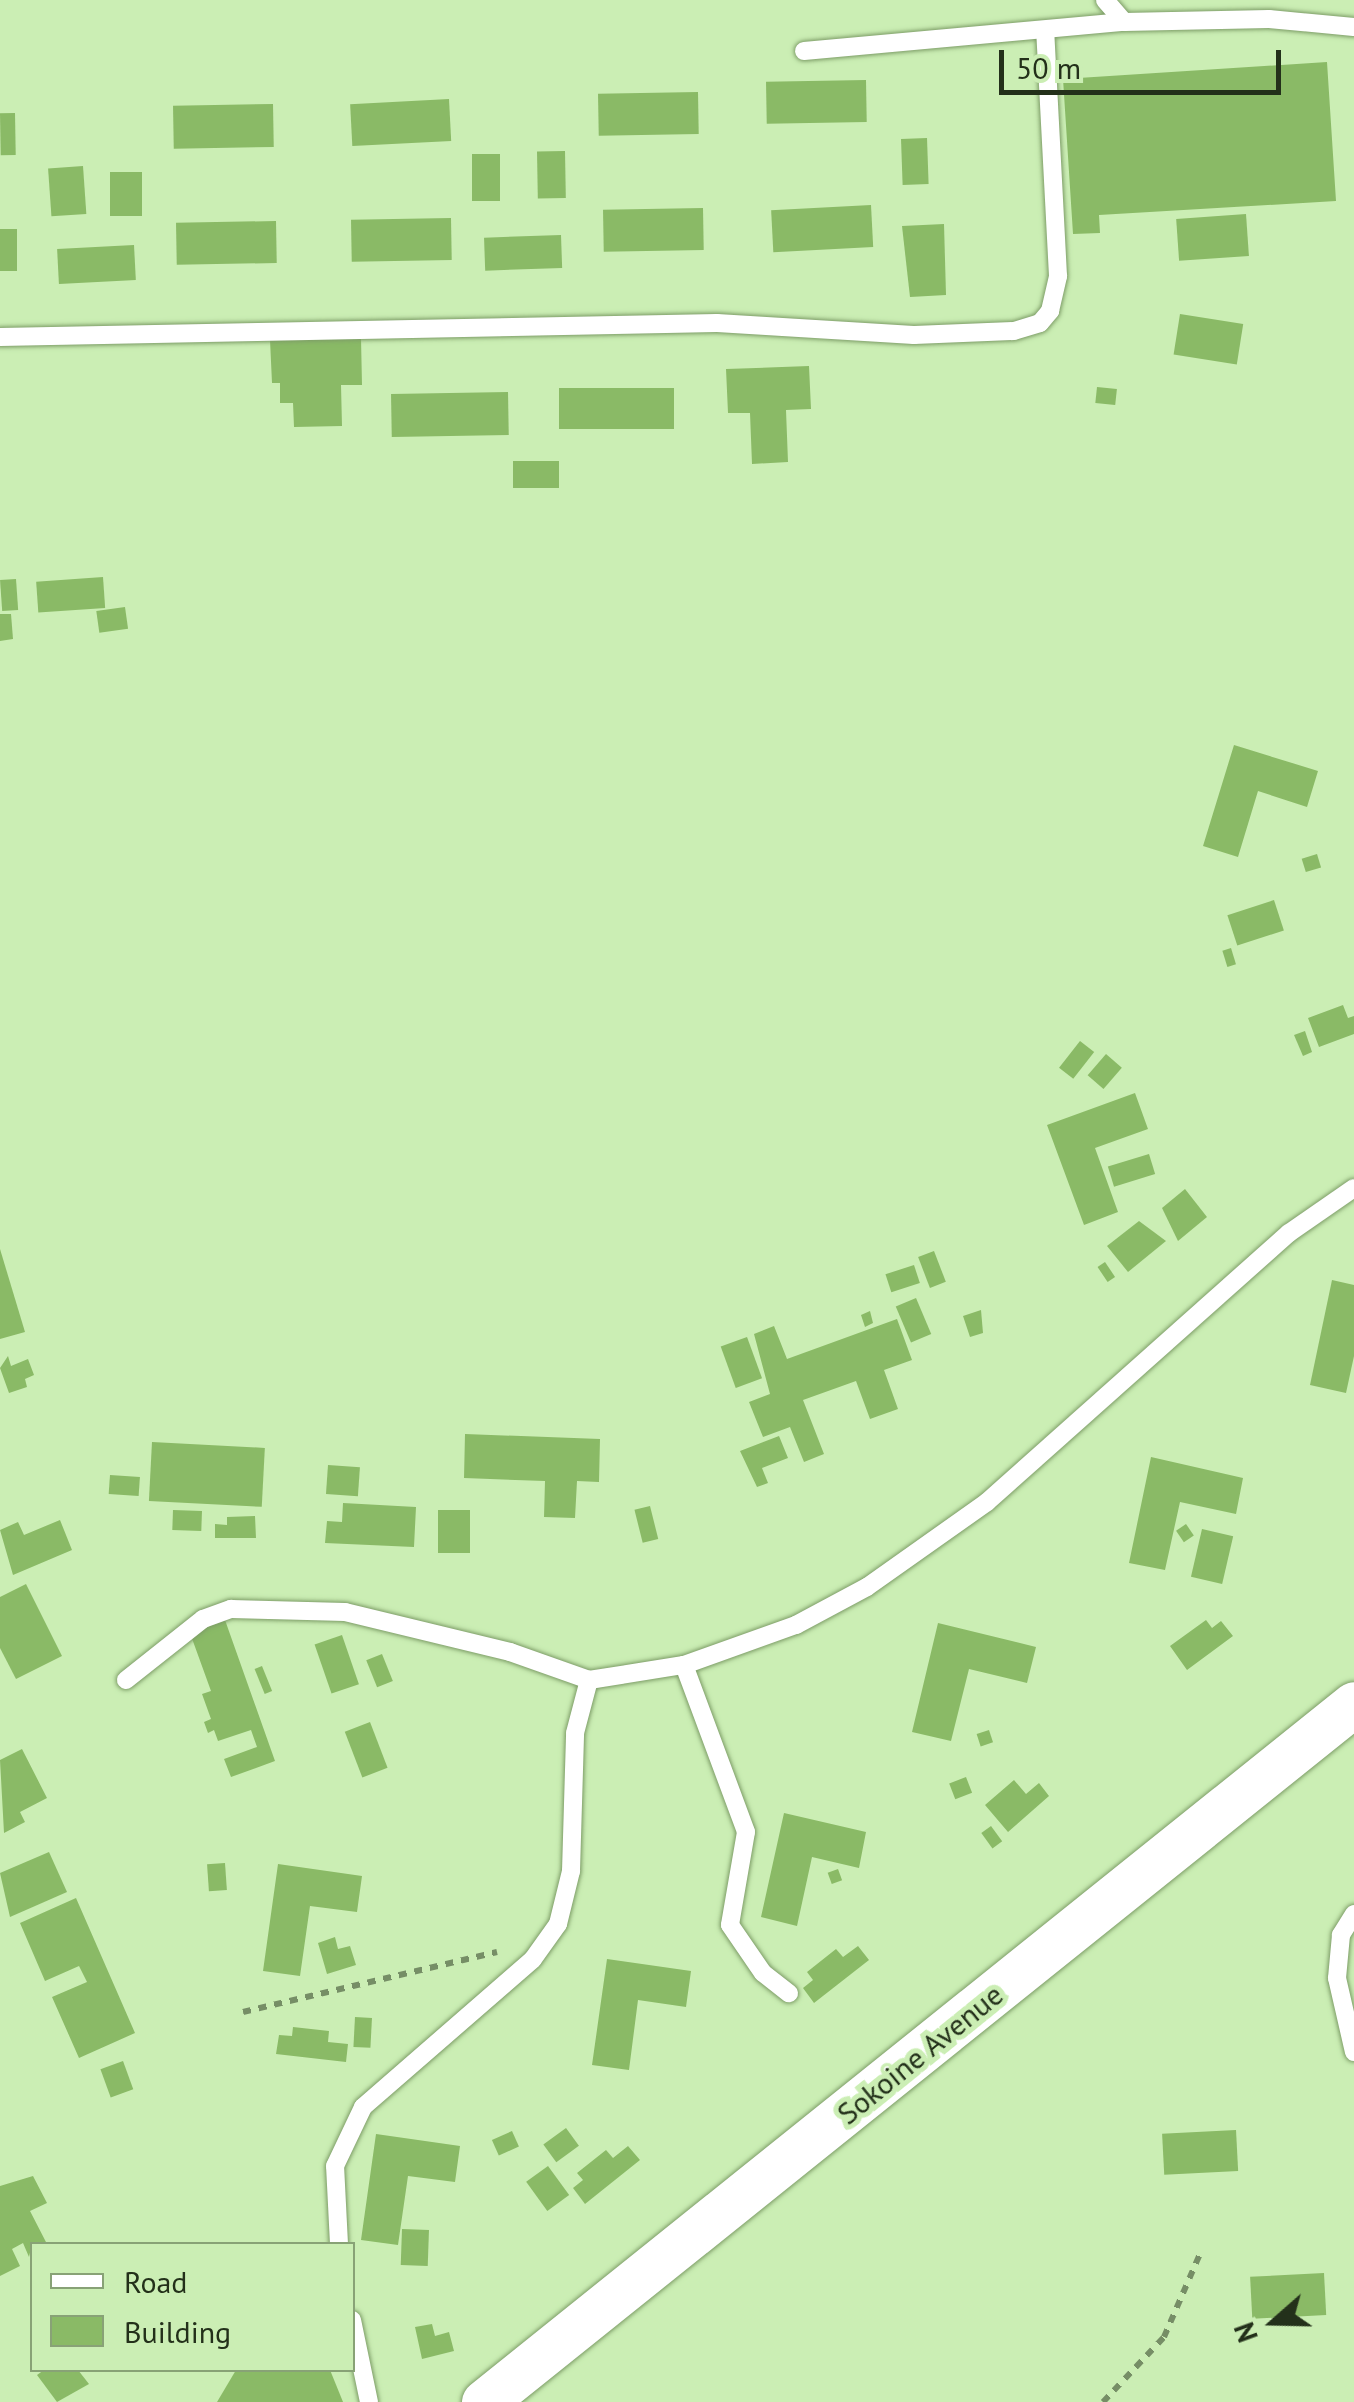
<!DOCTYPE html>
<style>
body{margin:0}
#map{position:relative;width:1354px;height:2402px;overflow:hidden;background:#cbeeb4;font-family:"PT Sans",sans-serif}
div>[style]{position:absolute}
.building>*{inset:0;background:#8aba66;transform-origin:0 0}
.path>*{height:6px;margin-top:-3px;transform-origin:0;background:repeating-linear-gradient(90deg,#768e66 0 8px,transparent 0 16px)}
.roads{filter:drop-shadow(0 0 2px #7d9d67) drop-shadow(0 0 2px #7d9d67)}
.service>*{height:18px;margin:-9px;padding:0 9px;transform-origin:9px;border-radius:9px;background:#fff}
.tertiary>*{height:45px;margin:-22.5px;padding:0 22.5px;transform-origin:22.5px;border-radius:22.5px;background:#fff}
span{translate:-50% -50%;white-space:nowrap;text-align:center;line-height:1.15;-webkit-text-stroke:10px #cbeeb4;paint-order:stroke}
.street-label{font-size:30px;color:#23301a}
.legend{position:absolute;left:30px;top:2242px;width:325px;height:130px;box-sizing:border-box;background:#cbeeb4;border:2px solid #88a276;margin:0;padding:12px 18px;list-style:none;font-size:30px;color:#23301a}
.legend li{display:flex;align-items:center;gap:20px;height:50px}
.legend b{width:50px;border:2px solid #88a276}
.north{position:absolute;left:1224px;top:2272px;width:100px;height:100px;-webkit-text-stroke:8px #cbeeb4;paint-order:stroke;rotate:250deg;font-size:28px;font-weight:700;line-height:40px;text-align:center;color:#23301a}
.north::after{content:'';display:block;margin:auto;width:35px;height:45px;background:#23301a;clip-path:polygon(50% 0,100% 100%,50% 72%,0 100%)}
.scale{position:absolute;left:999px;top:50px;width:282px;height:45px;box-sizing:border-box;border:5px solid #23301a;border-top:0;padding-left:12px;font-size:30px;line-height:35px;white-space:nowrap;color:#23301a;-webkit-text-stroke:8px #cbeeb4;paint-order:stroke}
</style>
<div id="map">
<div class="building">
<div style="clip-path:polygon(1327px 62px,1336px 201px,1099px 215px,1100px 233px,1073px 234px,1063px 79px)"></div>
<div style="left:866px;top:80px;width:42px;height:100px;rotate:89deg"></div>
<div style="left:698px;top:92px;width:42px;height:100px;rotate:89deg"></div>
<div style="left:449px;top:99px;width:42px;height:99px;rotate:87deg"></div>
<div style="left:273px;top:104px;width:43px;height:100px;rotate:89deg"></div>
<div style="left:15px;top:113px;width:42px;height:15px;rotate:89deg"></div>
<div style="left:927px;top:138px;width:46px;height:26px;rotate:88deg"></div>
<div style="left:565px;top:151px;width:47px;height:28px;rotate:89deg"></div>
<div style="left:472px;top:154px;width:28px;height:47px"></div>
<div style="left:83px;top:166px;width:48px;height:35px;rotate:86deg"></div>
<div style="left:110px;top:172px;width:32px;height:44px"></div>
<div style="left:871px;top:205px;width:42px;height:100px;rotate:87deg"></div>
<div style="left:703px;top:208px;width:42px;height:100px;rotate:89deg"></div>
<div style="left:1246px;top:214px;width:42px;height:70px;rotate:86deg"></div>
<div style="left:451px;top:218px;width:42px;height:100px;rotate:89deg"></div>
<div style="left:276px;top:221px;width:42px;height:100px;rotate:89deg"></div>
<div style="clip-path:polygon(944px 224px,946px 295px,910px 297px,902px 226px)"></div>
<div style="left:0;top:229px;width:17px;height:42px"></div>
<div style="left:561px;top:235px;width:33px;height:77px;rotate:88deg"></div>
<div style="left:134px;top:245px;width:35px;height:77px;rotate:87deg"></div>
<div style="left:1180px;top:314px;width:64px;height:41px;rotate:9deg"></div>
<div style="clip-path:polygon(361px 338px,362px 385px,341px 385px,342px 426px,294px 427px,293px 403px,280px 403px,280px 383px,272px 383px,270px 340px)"></div>
<div style="clip-path:polygon(809px 366px,811px 409px,786px 410px,788px 462px,752px 464px,750px 413px,728px 413px,726px 369px)"></div>
<div style="left:1097px;top:387px;width:20px;height:16px;rotate:6deg"></div>
<div style="left:674px;top:388px;width:41px;height:115px;rotate:90deg"></div>
<div style="left:508px;top:392px;width:43px;height:117px;rotate:89deg"></div>
<div style="left:513px;top:461px;width:46px;height:27px"></div>
<div style="left:103px;top:577px;width:31px;height:67px;rotate:86deg"></div>
<div style="left:16px;top:579px;width:31px;height:16px;rotate:86deg"></div>
<div style="left:125px;top:607px;width:22px;height:29px;rotate:82deg"></div>
<div style="clip-path:polygon(0 614px,11px 614px,13px 639px,0 641px)"></div>
<div style="clip-path:polygon(1234px 745px,1318px 771px,1307px 807px,1258px 791px,1238px 857px,1203px 846px)"></div>
<div style="left:1317px;top:854px;width:14px;height:16px;rotate:73deg"></div>
<div style="left:1274px;top:900px;width:32px;height:49px;rotate:72deg"></div>
<div style="left:1231px;top:948px;width:17px;height:9px;rotate:73deg"></div>
<div style="clip-path:polygon(1343px 1005px,1348px 1018px,1354px 1016px,1354px 1034px,1319px 1047px,1308px 1018px)"></div>
<div style="clip-path:polygon(1305px 1031px,1312px 1052px,1303px 1056px,1294px 1035px)"></div>
<div style="left:1080px;top:1041px;width:18px;height:34px;rotate:38deg"></div>
<div style="left:1106px;top:1054px;width:21px;height:28px;rotate:41deg"></div>
<div style="clip-path:polygon(1135px 1093px,1148px 1129px,1095px 1148px,1118px 1212px,1084px 1225px,1047px 1125px)"></div>
<div style="left:1149px;top:1154px;width:21px;height:43px;rotate:73deg"></div>
<div style="clip-path:polygon(1185px 1189px,1207px 1217px,1178px 1241px,1162px 1208px)"></div>
<div style="clip-path:polygon(1139px 1221px,1166px 1241px,1128px 1272px,1107px 1246px)"></div>
<div style="clip-path:polygon(0 1249px,25px 1332px,0 1339px)"></div>
<div style="left:934px;top:1251px;width:33px;height:17px;rotate:69deg"></div>
<div style="left:1105px;top:1262px;width:18px;height:9px;rotate:56deg"></div>
<div style="left:914px;top:1265px;width:19px;height:30px;rotate:72deg"></div>
<div style="clip-path:polygon(1332px 1280px,1354px 1285px,1354px 1356px,1346px 1393px,1310px 1385px)"></div>
<div style="left:916px;top:1298px;width:39px;height:22px;rotate:67deg"></div>
<div style="clip-path:polygon(981px 1310px,983px 1333px,970px 1337px,963px 1316px)"></div>
<div style="clip-path:polygon(870px 1311px,873px 1323px,865px 1327px,861px 1315px)"></div>
<div style="clip-path:polygon(897px 1319px,912px 1360px,884px 1370px,898px 1409px,870px 1419px,856px 1381px,803px 1400px,824px 1454px,804px 1462px,790px 1427px,763px 1437px,749px 1402px,770px 1394px,754px 1334px,774px 1326px,787px 1359px)"></div>
<div style="left:747px;top:1337px;width:44px;height:28px;rotate:70deg"></div>
<div style="clip-path:polygon(8px 1356px,11px 1366px,28px 1359px,34px 1375px,25px 1379px,27px 1387px,9px 1393px,0 1368px)"></div>
<div style="clip-path:polygon(465px 1434px,600px 1439px,599px 1482px,577px 1481px,575px 1518px,544px 1517px,545px 1481px,464px 1478px)"></div>
<div style="clip-path:polygon(779px 1436px,788px 1458px,762px 1468px,768px 1483px,757px 1487px,740px 1451px)"></div>
<div style="left:152px;top:1442px;width:113px;height:59px;rotate:3deg"></div>
<div style="clip-path:polygon(1151px 1457px,1243px 1478px,1236px 1514px,1180px 1502px,1165px 1570px,1129px 1563px)"></div>
<div style="left:328px;top:1465px;width:32px;height:29px;rotate:4deg"></div>
<div style="left:110px;top:1475px;width:30px;height:19px;rotate:4deg"></div>
<div style="clip-path:polygon(343px 1503px,416px 1507px,414px 1547px,325px 1543px,327px 1521px,342px 1522px)"></div>
<div style="left:650px;top:1506px;width:34px;height:16px;rotate:76deg"></div>
<div style="left:173px;top:1510px;width:29px;height:20px;rotate:2deg"></div>
<div style="left:438px;top:1510px;width:32px;height:43px"></div>
<div style="clip-path:polygon(255px 1516px,256px 1538px,215px 1538px,215px 1524px,227px 1525px,227px 1517px)"></div>
<div style="clip-path:polygon(60px 1520px,72px 1550px,13px 1575px,0 1530px,18px 1522px,24px 1535px)"></div>
<div style="left:1186px;top:1524px;width:14px;height:12px;rotate:56deg"></div>
<div style="left:1202px;top:1529px;width:32px;height:49px;rotate:13deg"></div>
<div style="clip-path:polygon(26px 1584px,62px 1656px,16px 1679px,0 1648px,0 1597px)"></div>
<div style="clip-path:polygon(225px 1620px,275px 1761px,231px 1777px,224px 1759px,257px 1747px,251px 1730px,218px 1741px,214px 1730px,208px 1733px,204px 1722px,211px 1719px,202px 1694px,211px 1691px,190px 1633px)"></div>
<div style="clip-path:polygon(1206px 1620px,1212px 1628px,1221px 1621px,1233px 1636px,1187px 1670px,1170px 1646px)"></div>
<div style="clip-path:polygon(938px 1623px,1036px 1647px,1027px 1683px,969px 1669px,951px 1741px,912px 1732px)"></div>
<div style="left:342px;top:1635px;width:52px;height:29px;rotate:71deg"></div>
<div style="left:382px;top:1654px;width:29px;height:17px;rotate:68deg"></div>
<div style="left:262px;top:1666px;width:27px;height:8px;rotate:68deg"></div>
<div style="left:370px;top:1722px;width:49px;height:27px;rotate:69deg"></div>
<div style="left:989px;top:1730px;width:13px;height:13px;rotate:72deg"></div>
<div style="clip-path:polygon(22px 1749px,47px 1798px,20px 1812px,25px 1822px,4px 1833px,0 1760px)"></div>
<div style="left:966px;top:1777px;width:17px;height:18px;rotate:69deg"></div>
<div style="clip-path:polygon(1014px 1780px,1026px 1794px,1039px 1783px,1049px 1796px,1008px 1832px,985px 1805px)"></div>
<div style="clip-path:polygon(784px 1813px,866px 1832px,859px 1868px,812px 1857px,797px 1926px,761px 1917px)"></div>
<div style="left:991px;top:1826px;width:19px;height:12px;rotate:54deg"></div>
<div style="clip-path:polygon(49px 1852px,67px 1892px,10px 1917px,0 1873px)"></div>
<div style="left:225px;top:1863px;width:27px;height:18px;rotate:86deg"></div>
<div style="clip-path:polygon(278px 1864px,362px 1876px,357px 1912px,310px 1906px,300px 1976px,263px 1971px)"></div>
<div style="left:838px;top:1869px;width:12px;height:11px;rotate:70deg"></div>
<div style="clip-path:polygon(76px 1898px,135px 2033px,79px 2058px,52px 1997px,87px 1982px,79px 1966px,45px 1981px,20px 1923px)"></div>
<div style="clip-path:polygon(335px 1937px,338px 1949px,350px 1946px,356px 1965px,327px 1974px,318px 1943px)"></div>
<div style="clip-path:polygon(858px 1946px,869px 1960px,814px 2003px,803px 1988px,813px 1980px,807px 1972px,836px 1949px,843px 1957px)"></div>
<div style="clip-path:polygon(607px 1959px,691px 1971px,686px 2007px,638px 2000px,629px 2070px,592px 2065px)"></div>
<div style="left:355px;top:2017px;width:17px;height:30px;rotate:3deg"></div>
<div style="clip-path:polygon(293px 2027px,329px 2031px,328px 2042px,348px 2044px,346px 2062px,276px 2054px,279px 2035px,292px 2036px)"></div>
<div style="left:123px;top:2061px;width:30px;height:24px;rotate:70deg"></div>
<div style="left:566px;top:2128px;width:22px;height:28px;rotate:54deg"></div>
<div style="left:1236px;top:2130px;width:41px;height:74px;rotate:87deg"></div>
<div style="left:512px;top:2131px;width:17px;height:22px;rotate:66deg"></div>
<div style="clip-path:polygon(376px 2134px,460px 2146px,455px 2182px,408px 2176px,398px 2245px,361px 2240px)"></div>
<div style="clip-path:polygon(628px 2146px,640px 2160px,585px 2204px,573px 2188px,583px 2180px,577px 2173px,606px 2150px,613px 2158px)"></div>
<div style="left:548px;top:2166px;width:36px;height:27px;rotate:54deg"></div>
<div style="clip-path:polygon(33px 2176px,47px 2203px,30px 2211px,47px 2244px,32px 2244px,29px 2257px,23px 2243px,12px 2249px,20px 2266px,0 2276px,0 2186px)"></div>
<div style="left:402px;top:2229px;width:27px;height:36px;rotate:2deg"></div>
<div style="left:1324px;top:2273px;width:42px;height:74px;rotate:87deg"></div>
<div style="clip-path:polygon(432px 2324px,435px 2336px,449px 2332px,454px 2351px,422px 2359px,415px 2327px)"></div>
<div style="clip-path:polygon(44px 2370px,78px 2370px,89px 2384px,57px 2402px,37px 2375px)"></div>
<div style="clip-path:polygon(236px 2370px,330px 2370px,343px 2402px,217px 2402px)"></div>
</div>
<div class="path">
<div style="left:243px;top:2012px;width:261px;rotate:-13.3deg"></div>
<div style="left:1103px;top:2402px;width:89px;rotate:-46.8deg"></div>
<div style="left:1164px;top:2337px;width:90px;rotate:-66.6deg"></div>
</div>
<div class="roads">
<div class="service">
<div style="left:1105px;top:0;width:29px;rotate:49deg"></div>
<div style="left:804px;top:51px;width:321px;rotate:-5.2deg"></div>
<div style="left:1124px;top:22px;width:145px;rotate:-1.2deg"></div>
<div style="left:1269px;top:19px;width:85px;rotate:5.4deg"></div>
<div style="left:0;top:337px;width:717px;rotate:-1.12deg"></div>
<div style="left:717px;top:323px;width:197px;rotate:3.5deg"></div>
<div style="left:914px;top:335px;width:100px;rotate:-2.3deg"></div>
<div style="left:1014px;top:331px;width:27px;rotate:-17deg"></div>
<div style="left:1040px;top:323px;width:16px;rotate:-50deg"></div>
<div style="left:1050px;top:311px;width:36px;rotate:-77deg"></div>
<div style="left:1058px;top:276px;width:244px;rotate:-93deg"></div>
<div style="left:684px;top:1665px;width:178px;rotate:69.6deg"></div>
<div style="left:746px;top:1832px;width:94px;rotate:99.8deg"></div>
<div style="left:730px;top:1925px;width:58px;rotate:55.5deg"></div>
<div style="left:763px;top:1973px;width:33px;rotate:38deg"></div>
<div style="left:126px;top:1680px;width:98px;rotate:-38.4deg"></div>
<div style="left:203px;top:1619px;width:30px;rotate:-20deg"></div>
<div style="left:231px;top:1609px;width:114px;rotate:1.5deg"></div>
<div style="left:345px;top:1612px;width:170px;rotate:13.6deg"></div>
<div style="left:510px;top:1652px;width:84px;rotate:19.5deg"></div>
<div style="left:589px;top:1680px;width:96px;rotate:-9deg"></div>
<div style="left:684px;top:1665px;width:119px;rotate:-19.7deg"></div>
<div style="left:796px;top:1625px;width:81px;rotate:-28.2deg"></div>
<div style="left:867px;top:1587px;width:147px;rotate:-35.3deg"></div>
<div style="left:987px;top:1502px;width:404px;rotate:-41.7deg"></div>
<div style="left:1289px;top:1233px;width:79px;rotate:-34.7deg"></div>
<div style="left:1354px;top:1914px;width:25px;rotate:122deg"></div>
<div style="left:1341px;top:1935px;width:43px;rotate:95.3deg"></div>
<div style="left:1337px;top:1978px;width:76px;rotate:77.1deg"></div>
<div style="left:339px;top:2244px;width:78px;rotate:-92.9deg"></div>
<div style="left:335px;top:2166px;width:65px;rotate:-64.6deg"></div>
<div style="left:363px;top:2107px;width:225px;rotate:-41deg"></div>
<div style="left:533px;top:1959px;width:43px;rotate:-54.5deg"></div>
<div style="left:558px;top:1924px;width:55px;rotate:-76.2deg"></div>
<div style="left:571px;top:1871px;width:138px;rotate:-88.3deg"></div>
<div style="left:575px;top:1733px;width:55px;rotate:-75.2deg"></div>
<div style="left:352px;top:2320px;width:84px;rotate:78.3deg"></div>
</div>
<div class="tertiary">
<div style="left:484px;top:2402px;width:1115px;rotate:-38.74deg"></div>
</div>
</div>
<div class="street-label">
<span style="left:920px;top:2054px;rotate:-39deg">Sokoine Avenue</span>
</div>
<ul class="legend">
<li><b style="height:12px;background:#fff"></b>Road</li>
<li><b style="height:28px;background:#8aba66"></b>Building</li>
</ul>
<div class="north">N</div>
<div class="scale">50 m</div>
</div>
